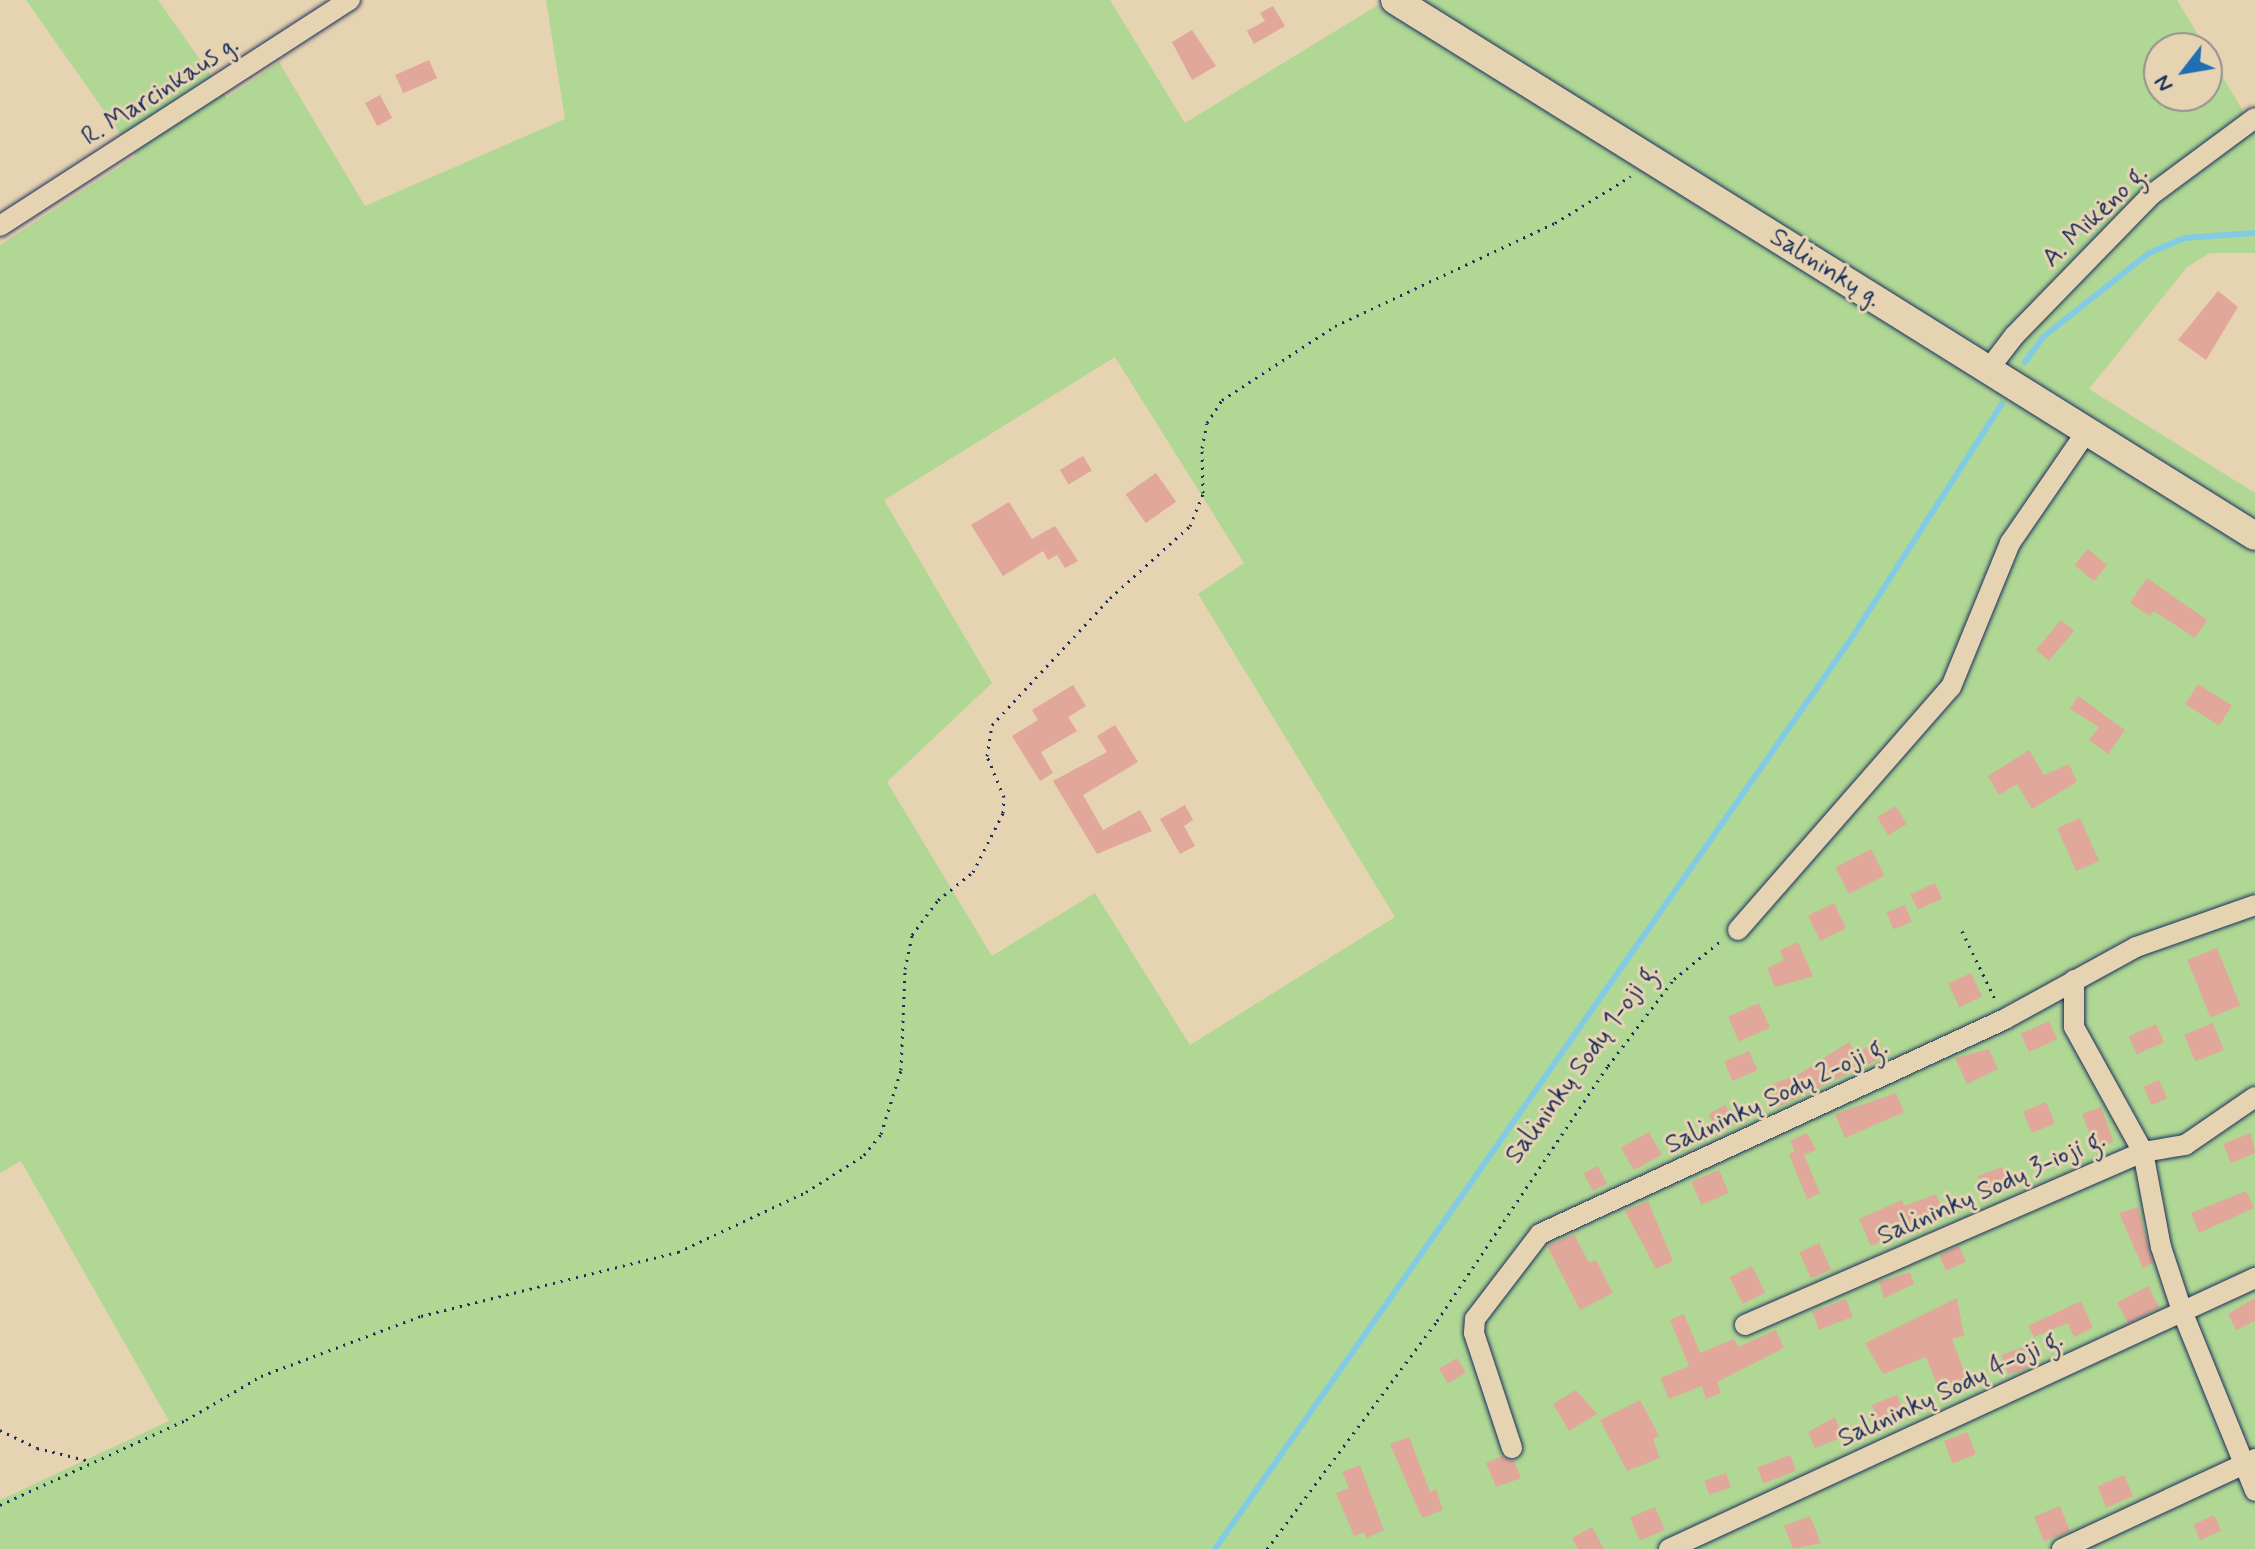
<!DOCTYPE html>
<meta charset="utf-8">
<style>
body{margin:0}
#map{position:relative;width:2255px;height:1549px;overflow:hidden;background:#e6d3b1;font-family:Mynerve,sans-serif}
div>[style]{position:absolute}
.green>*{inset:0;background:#b0d894}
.stream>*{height:6px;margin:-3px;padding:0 3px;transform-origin:3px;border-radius:3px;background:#83cbe3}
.building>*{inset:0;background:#e0a79a;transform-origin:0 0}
.path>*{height:3px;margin-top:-1.5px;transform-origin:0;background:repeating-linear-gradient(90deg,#1b2f5e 0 2px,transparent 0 8px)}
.roads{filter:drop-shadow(0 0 2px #1b2f5e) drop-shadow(0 0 2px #1b2f5e)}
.minor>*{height:20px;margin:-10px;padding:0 10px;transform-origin:10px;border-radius:10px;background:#e6d3b1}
.secondary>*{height:28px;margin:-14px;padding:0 14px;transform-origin:14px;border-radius:14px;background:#e6d3b1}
span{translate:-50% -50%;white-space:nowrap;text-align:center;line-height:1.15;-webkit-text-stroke:6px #e6d3b1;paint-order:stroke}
.street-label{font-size:26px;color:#1b2f5e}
.north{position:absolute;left:2143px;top:32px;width:80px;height:80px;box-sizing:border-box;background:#e6d3b1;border:2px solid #959190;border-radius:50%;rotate:239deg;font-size:22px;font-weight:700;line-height:32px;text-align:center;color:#1b2f5e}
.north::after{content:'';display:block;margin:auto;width:28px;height:36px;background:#1f6fb2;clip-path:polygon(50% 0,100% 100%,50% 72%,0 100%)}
</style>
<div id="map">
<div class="green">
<div style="clip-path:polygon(evenodd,26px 0,158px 0,227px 98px,279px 62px,365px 206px,565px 119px,546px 0,1110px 0,1185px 123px,1378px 5px,2255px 552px,2255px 1549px,0 1549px,0 1500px,169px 1421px,21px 1161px,0 1173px,0 245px,136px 156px,26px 0,1115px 357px,1244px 563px,1198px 594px,1395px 917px,1190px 1045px,1095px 893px,992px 956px,887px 782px,992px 683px,884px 500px,1115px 357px)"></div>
<div style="clip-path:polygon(1422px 0,2177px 0,2206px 48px,2159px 48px,2159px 96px,2207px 96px,2207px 50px,2255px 131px,2255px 253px,2210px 253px,2187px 267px,2089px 389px,2255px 493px,2255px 522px)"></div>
</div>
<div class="stream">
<div style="left:2025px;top:362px;width:31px;rotate:-54deg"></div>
<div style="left:2043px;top:337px;width:135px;rotate:-38.4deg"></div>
<div style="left:2149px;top:253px;width:38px;rotate:-23deg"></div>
<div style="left:2184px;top:238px;width:71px;rotate:-4deg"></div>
<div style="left:1215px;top:1549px;width:1107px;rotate:-55.05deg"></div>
<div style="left:1849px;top:642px;width:283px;rotate:-57.3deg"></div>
</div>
<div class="building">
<div style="clip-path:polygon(1273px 6px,1285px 26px,1254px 44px,1247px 31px,1265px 21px,1260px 13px)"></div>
<div style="clip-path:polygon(1192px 30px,1216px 66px,1192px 80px,1172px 42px)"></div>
<div style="left:429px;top:60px;width:20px;height:37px;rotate:66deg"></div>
<div style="left:380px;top:95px;width:26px;height:17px;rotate:62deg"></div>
<div style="clip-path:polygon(2218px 291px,2238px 307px,2206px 360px,2178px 340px)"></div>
<div style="left:1083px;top:456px;width:17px;height:27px;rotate:59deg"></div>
<div style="left:1156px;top:473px;width:35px;height:37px;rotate:55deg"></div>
<div style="clip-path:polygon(1009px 502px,1032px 539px,1055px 526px,1078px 561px,1065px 568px,1057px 555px,1048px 560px,1043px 551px,1003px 576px,971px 525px)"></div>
<div style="left:2088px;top:549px;width:25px;height:21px;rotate:40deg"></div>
<div style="clip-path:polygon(2147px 578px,2207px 620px,2195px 638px,2154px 611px,2150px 616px,2130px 603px)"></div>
<div style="left:2061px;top:620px;width:17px;height:39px;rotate:40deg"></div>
<div style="left:2198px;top:684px;width:40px;height:24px;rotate:32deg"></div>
<div style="clip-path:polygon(1073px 685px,1086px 706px,1068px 717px,1077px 731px,1041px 752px,1053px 773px,1040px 781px,1012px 736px,1038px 720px,1032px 710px)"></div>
<div style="clip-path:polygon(2078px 696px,2125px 730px,2108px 754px,2089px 740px,2099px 727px,2070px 709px)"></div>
<div style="clip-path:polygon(1115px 725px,1138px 762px,1083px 795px,1103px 830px,1140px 810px,1152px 831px,1097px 854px,1053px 781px,1107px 752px,1097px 736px)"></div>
<div style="clip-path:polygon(2029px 750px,2044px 775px,2069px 764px,2077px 782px,2032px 809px,2017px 784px,1999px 795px,1988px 776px)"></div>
<div style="clip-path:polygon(1185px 805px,1193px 820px,1184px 826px,1195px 846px,1180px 854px,1160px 819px)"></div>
<div style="left:1896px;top:806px;width:21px;height:22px;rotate:59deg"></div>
<div style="left:2080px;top:818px;width:47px;height:25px;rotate:66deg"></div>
<div style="left:1871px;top:849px;width:30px;height:40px;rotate:63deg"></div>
<div style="left:1935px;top:883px;width:17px;height:27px;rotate:65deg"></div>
<div style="left:1834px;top:903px;width:28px;height:29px;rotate:64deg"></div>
<div style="left:1905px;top:905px;width:18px;height:20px;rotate:68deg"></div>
<div style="clip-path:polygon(1798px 942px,1813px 976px,1775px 987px,1767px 968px,1784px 960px,1780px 950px)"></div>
<div style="left:2217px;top:948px;width:62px;height:32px;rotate:68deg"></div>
<div style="left:1971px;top:973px;width:26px;height:25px;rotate:65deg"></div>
<div style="left:1759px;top:1003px;width:27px;height:34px;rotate:66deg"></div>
<div style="left:2049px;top:1021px;width:20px;height:31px;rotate:66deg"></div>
<div style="left:2213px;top:1023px;width:29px;height:31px;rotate:68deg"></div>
<div style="left:2156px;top:1024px;width:20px;height:30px;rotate:66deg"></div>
<div style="clip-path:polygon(1878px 1041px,1886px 1056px,1776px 1108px,1768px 1086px,1799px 1074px,1849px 1042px,1856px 1054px)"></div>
<div style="clip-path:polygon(1989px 1049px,1998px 1069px,1967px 1084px,1955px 1058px)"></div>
<div style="left:1749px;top:1051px;width:21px;height:27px;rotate:67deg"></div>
<div style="left:2159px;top:1080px;width:20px;height:17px;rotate:66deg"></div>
<div style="clip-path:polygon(1896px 1093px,1904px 1112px,1845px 1138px,1835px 1114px)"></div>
<div style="left:2046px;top:1102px;width:23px;height:25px;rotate:67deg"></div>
<div style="left:1725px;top:1105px;width:21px;height:19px;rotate:61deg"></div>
<div style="left:2101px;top:1107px;width:37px;height:20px;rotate:70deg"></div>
<div style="left:1649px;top:1132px;width:26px;height:32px;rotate:61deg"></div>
<div style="clip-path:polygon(1807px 1133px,1816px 1150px,1804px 1155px,1820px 1193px,1807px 1199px,1789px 1154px,1795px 1151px,1790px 1141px)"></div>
<div style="clip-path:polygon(2251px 1133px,2255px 1153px,2231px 1163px,2223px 1144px)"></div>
<div style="left:1598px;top:1166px;width:20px;height:16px;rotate:63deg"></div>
<div style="left:2002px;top:1167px;width:22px;height:26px;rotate:69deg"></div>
<div style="left:1719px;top:1170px;width:25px;height:30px;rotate:67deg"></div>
<div style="clip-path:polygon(2246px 1191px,2254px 1208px,2199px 1233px,2191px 1213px)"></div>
<div style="clip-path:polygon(1936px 1194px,1943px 1213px,1871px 1246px,1859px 1219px,1902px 1200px,1904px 1206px)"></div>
<div style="clip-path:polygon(1648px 1201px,1673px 1261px,1656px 1269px,1625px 1211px)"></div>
<div style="clip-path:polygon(2138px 1207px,2153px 1263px,2143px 1268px,2119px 1213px)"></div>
<div style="clip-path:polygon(1574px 1234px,1589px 1263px,1596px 1260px,1613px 1293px,1580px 1310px,1547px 1246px)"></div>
<div style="left:1819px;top:1243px;width:29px;height:22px;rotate:65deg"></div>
<div style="left:1959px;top:1246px;width:17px;height:22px;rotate:65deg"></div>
<div style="left:1752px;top:1266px;width:30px;height:25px;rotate:64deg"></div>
<div style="clip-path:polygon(1910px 1272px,1914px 1284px,1884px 1298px,1879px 1282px)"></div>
<div style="left:2148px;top:1286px;width:24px;height:35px;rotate:62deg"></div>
<div style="clip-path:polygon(1957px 1298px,1964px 1336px,1952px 1339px,1967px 1379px,1939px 1390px,1926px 1357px,1883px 1374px,1865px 1343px)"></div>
<div style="clip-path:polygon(2255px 1298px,2255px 1321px,2236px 1330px,2228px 1314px)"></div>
<div style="left:1846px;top:1299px;width:19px;height:36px;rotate:69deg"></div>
<div style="clip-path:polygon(2081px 1301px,2093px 1328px,2074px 1337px,2068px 1323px,2034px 1337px,2028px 1326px)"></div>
<div style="clip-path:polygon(1684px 1314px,1700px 1353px,1734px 1339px,1738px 1347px,1776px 1330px,1784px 1348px,1717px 1382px,1721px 1393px,1706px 1399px,1702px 1386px,1669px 1399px,1660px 1378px,1689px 1366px,1670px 1320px)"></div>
<div style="left:2027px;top:1346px;width:21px;height:27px;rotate:71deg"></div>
<div style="left:1457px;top:1358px;width:17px;height:21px;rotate:59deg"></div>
<div style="clip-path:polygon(1576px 1390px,1597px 1414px,1569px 1431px,1553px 1404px)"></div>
<div style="left:1897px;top:1395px;width:25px;height:27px;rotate:69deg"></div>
<div style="clip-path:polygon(1640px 1400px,1659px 1436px,1653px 1439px,1660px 1458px,1627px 1471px,1600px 1420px)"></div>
<div style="clip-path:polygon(1835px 1417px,1843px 1437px,1815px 1448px,1808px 1432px)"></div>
<div style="left:1967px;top:1432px;width:24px;height:25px;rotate:68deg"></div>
<div style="clip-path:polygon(1409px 1437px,1430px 1492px,1436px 1489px,1443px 1510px,1422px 1518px,1390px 1444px)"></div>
<div style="left:1790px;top:1455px;width:17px;height:35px;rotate:69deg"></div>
<div style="clip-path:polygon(1502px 1456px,1514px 1461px,1521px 1478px,1496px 1487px,1486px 1463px)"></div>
<div style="clip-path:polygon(1360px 1465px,1384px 1530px,1367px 1538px,1364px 1532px,1354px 1536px,1336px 1493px,1349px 1488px,1342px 1472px)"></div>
<div style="left:1726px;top:1473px;width:15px;height:23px;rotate:70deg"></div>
<div style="left:2124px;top:1475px;width:23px;height:29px;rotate:67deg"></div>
<div style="left:2060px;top:1506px;width:27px;height:28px;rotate:68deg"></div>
<div style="left:1655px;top:1507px;width:25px;height:27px;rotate:67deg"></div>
<div style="left:2214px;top:1515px;width:17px;height:23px;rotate:65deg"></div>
<div style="clip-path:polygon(1810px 1516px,1821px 1543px,1793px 1549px,1784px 1526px)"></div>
<div style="clip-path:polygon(1592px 1527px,1604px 1549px,1578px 1549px,1572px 1538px)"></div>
</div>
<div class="path">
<div style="left:1962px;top:931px;width:78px;rotate:64.1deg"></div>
<div style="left:0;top:1430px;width:41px;rotate:25.9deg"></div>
<div style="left:37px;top:1448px;width:55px;rotate:13.8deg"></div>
<div style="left:0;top:1505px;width:205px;rotate:-24.6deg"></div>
<div style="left:186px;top:1420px;width:87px;rotate:-30.4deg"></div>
<div style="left:261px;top:1376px;width:171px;rotate:-20.6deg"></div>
<div style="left:421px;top:1316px;width:265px;rotate:-14deg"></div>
<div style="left:678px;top:1252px;width:141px;rotate:-25.1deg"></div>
<div style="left:806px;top:1192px;width:69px;rotate:-32.5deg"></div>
<div style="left:864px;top:1155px;width:27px;rotate:-51deg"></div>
<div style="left:881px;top:1134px;width:67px;rotate:-72.6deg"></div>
<div style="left:901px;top:1070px;width:101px;rotate:-87.7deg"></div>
<div style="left:905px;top:969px;width:35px;rotate:-78deg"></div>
<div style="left:912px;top:935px;width:44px;rotate:-53.4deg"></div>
<div style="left:938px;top:900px;width:45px;rotate:-38.7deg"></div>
<div style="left:973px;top:872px;width:66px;rotate:-63deg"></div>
<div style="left:1003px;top:813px;width:16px;rotate:-86deg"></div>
<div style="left:1004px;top:797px;width:44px;rotate:-112.5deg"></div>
<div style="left:987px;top:756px;width:31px;rotate:-81deg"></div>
<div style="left:992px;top:725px;width:173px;rotate:-47.1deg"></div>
<div style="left:1110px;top:598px;width:108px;rotate:-42deg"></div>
<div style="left:1190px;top:526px;width:35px;rotate:-68deg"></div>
<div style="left:1203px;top:493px;width:45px;rotate:-91.3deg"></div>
<div style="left:1202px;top:448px;width:25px;rotate:-79deg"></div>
<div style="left:1207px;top:423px;width:27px;rotate:-57deg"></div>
<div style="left:1222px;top:400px;width:135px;rotate:-33.2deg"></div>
<div style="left:1335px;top:326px;width:243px;rotate:-25.1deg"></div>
<div style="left:1555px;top:223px;width:89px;rotate:-31.7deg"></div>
<div style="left:1267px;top:1549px;width:284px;rotate:-53.3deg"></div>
<div style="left:1437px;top:1321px;width:307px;rotate:-56.2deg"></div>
<div style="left:1608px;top:1066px;width:109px;rotate:-52.8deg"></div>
<div style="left:1674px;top:979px;width:63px;rotate:-39.2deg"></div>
</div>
<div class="roads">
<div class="minor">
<div style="left:0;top:226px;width:417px;rotate:-32.9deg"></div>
<div style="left:1988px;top:370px;width:43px;rotate:-52.6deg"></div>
<div style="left:2014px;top:336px;width:197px;rotate:-45.8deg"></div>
<div style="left:2151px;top:195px;width:129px;rotate:-36.5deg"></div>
<div style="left:1738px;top:930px;width:323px;rotate:-48.8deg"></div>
<div style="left:1951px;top:687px;width:156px;rotate:-67.7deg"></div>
<div style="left:2010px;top:543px;width:136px;rotate:-55.5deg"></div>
<div style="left:2074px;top:980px;width:47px;rotate:90deg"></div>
<div style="left:2074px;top:1027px;width:143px;rotate:61.1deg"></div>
<div style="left:2143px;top:1152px;width:97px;rotate:79.3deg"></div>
<div style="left:2161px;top:1247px;width:67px;rotate:71.8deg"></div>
<div style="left:2182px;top:1311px;width:194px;rotate:67.9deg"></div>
<div style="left:1745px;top:1325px;width:434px;rotate:-23.5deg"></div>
<div style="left:2143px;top:1152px;width:43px;rotate:-9.5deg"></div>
<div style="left:2185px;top:1145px;width:85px;rotate:-34.4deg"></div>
<div style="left:1512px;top:1448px;width:121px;rotate:-108.3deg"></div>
<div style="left:1474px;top:1333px;width:14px;rotate:-86deg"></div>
<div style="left:1475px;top:1319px;width:107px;rotate:-52.6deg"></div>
<div style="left:1540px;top:1234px;width:512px;rotate:-24.81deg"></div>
<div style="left:2005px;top:1019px;width:149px;rotate:-28.8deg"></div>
<div style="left:2136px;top:947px;width:126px;rotate:-19.4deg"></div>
<div style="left:1669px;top:1549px;width:646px;rotate:-24.82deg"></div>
<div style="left:2062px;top:1549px;width:213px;rotate:-25deg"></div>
</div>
<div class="secondary">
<div style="left:1395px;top:0;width:1013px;rotate:31.93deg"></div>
</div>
</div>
<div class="street-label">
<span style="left:161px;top:92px;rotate:-33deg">R. Marcinkaus g.</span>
<span style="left:2096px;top:217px;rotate:-44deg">A. Mikėno g.</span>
<span style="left:1825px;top:269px;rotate:32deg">Salininkų g.</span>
<span style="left:1583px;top:1064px;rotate:-54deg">Salininkų Sodų 1-oji g.</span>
<span style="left:1777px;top:1097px;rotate:-25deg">Salininkų Sodų 2-oji g.</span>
<span style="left:1992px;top:1189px;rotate:-24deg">Salininkų Sodų 3-ioji g.</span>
<span style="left:1951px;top:1390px;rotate:-25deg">Salininkų Sodų 4-oji g.</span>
</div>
<div class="north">N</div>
</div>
